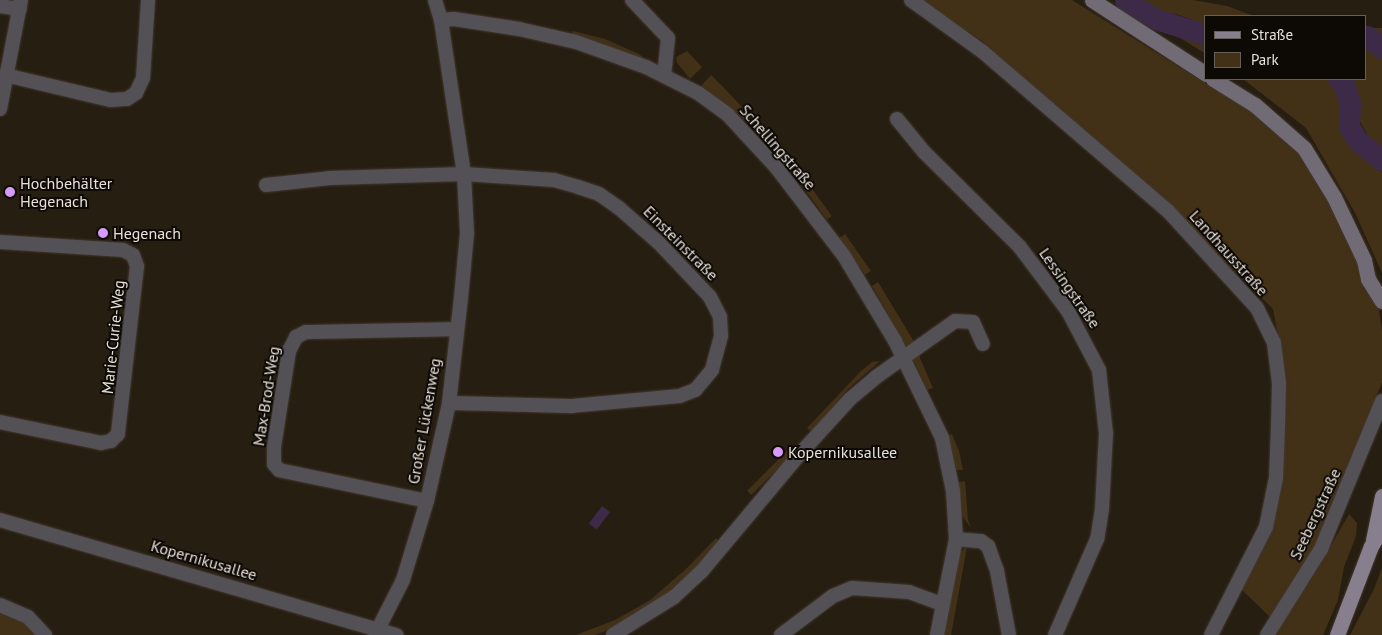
<!DOCTYPE html>
<meta charset="utf-8">
<style>
body{margin:0}
#map{position:relative;width:1382px;height:635px;overflow:hidden;background:#271e12;font-family:"PT Sans",sans-serif}
div>[style]{position:absolute}
.green>*{inset:0;background:#423017;transform-origin:0 0}
.water>*{inset:0;background:#3d2a49;transform-origin:0 0}
.river>*{height:21px;margin:-10.5px;padding:0 10.5px;transform-origin:10.5px;border-radius:10.5px;background:#3d2a49}
.roads{filter:drop-shadow(0 0 1px #42392e) drop-shadow(0 0 1px #42392e)}
.minor>*{height:14px;margin:-7px;padding:0 7px;transform-origin:7px;border-radius:7px;background:#535056}
.secondary>*{height:15px;margin:-7.5px;padding:0 7.5px;transform-origin:7.5px;border-radius:7.5px;background:#716b75}
.primary>*{height:15px;margin:-7.5px;padding:0 7.5px;transform-origin:7.5px;border-radius:7.5px;background:#877f8d}
.dots>*{width:14px;height:14px;translate:-50% -50%;box-sizing:border-box;border:2px solid #0d0905;border-radius:50%}
span{translate:-50% -50%;white-space:nowrap;text-align:center;line-height:1.15;-webkit-text-stroke:4px #0d0905;paint-order:stroke}
.street-label{font-size:16px;color:#e9e2da}
.poi-label{font-size:16px;color:#e9e2da}
.left{translate:0 -50%;text-align:left}
.legend{position:absolute;left:1204px;top:15px;width:162px;height:65px;box-sizing:border-box;background:#0d0905;border:1px solid #65605a;margin:0;padding:6px 9px;list-style:none;font-size:15px;color:#e9e2da}
.legend li{display:flex;align-items:center;gap:10px;height:25px}
.legend b{width:25px;border:1px solid #65605a}
</style>
<div id="map">
<div class="green">
<div style="clip-path:polygon(918px 0,1072px 0,1261px 118px,1299px 155px,1325px 196px,1378px 305px,1382px 330px,1382px 382px,1323px 532px,1273px 620px,1240px 588px,1272px 525px,1279px 342px,1273px 309px,1178px 216px,1064px 120px,982px 41px)"></div>
<div style="clip-path:polygon(1132px 0,1193px 0,1227px 6px,1254px 16px,1206px 16px,1206px 25px,1176px 14px,1150px 13px)"></div>
<div style="clip-path:polygon(1167px 24px,1206px 37px,1206px 54px,1180px 38px)"></div>
<div style="clip-path:polygon(1373px 28px,1382px 28px,1382px 148px,1368px 136px,1359px 120px,1357px 99px,1348px 79px,1366px 79px,1366px 33px)"></div>
<div style="clip-path:polygon(573px 31px,605px 39px,639px 54px,647px 61px,572px 34px)"></div>
<div style="clip-path:polygon(687px 51px,702px 67px,690px 79px,677px 63px,676px 57px)"></div>
<div style="clip-path:polygon(711px 75px,727px 91px,760px 126px,756px 130px,701px 86px)"></div>
<div style="clip-path:polygon(1243px 79px,1331px 79px,1342px 86px,1347px 104px,1347px 126px,1361px 151px,1382px 172px,1382px 273px,1355px 213px,1306px 128px)"></div>
<div style="left:807px;top:182px;width:42px;height:6px;rotate:54deg"></div>
<div style="left:845px;top:234px;width:45px;height:7px;rotate:55deg"></div>
<div style="clip-path:polygon(878px 282px,916px 345px,908px 349px,872px 286px)"></div>
<div style="clip-path:polygon(917px 351px,933px 388px,927px 390px,911px 355px)"></div>
<div style="clip-path:polygon(880px 361px,848px 389px,812px 432px,807px 428px,860px 372px,872px 362px)"></div>
<div style="clip-path:polygon(952px 434px,959px 451px,963px 470px,955px 470px,946px 437px)"></div>
<div style="left:791px;top:447px;width:6px;height:62px;rotate:45deg"></div>
<div style="clip-path:polygon(965px 481px,968px 520px,971px 528px,961px 514px,958px 482px)"></div>
<div style="clip-path:polygon(1349px 514px,1357px 523px,1356px 536px,1344px 567px,1338px 600px,1323px 635px,1274px 635px,1317px 570px)"></div>
<div style="clip-path:polygon(716px 538px,719px 541px,701px 563px,657px 602px,611px 629px,595px 635px,576px 635px,615px 620px,650px 600px,686px 569px)"></div>
<div style="clip-path:polygon(967px 547px,951px 635px,944px 635px,960px 552px)"></div>
<div style="clip-path:polygon(1382px 568px,1382px 635px,1350px 635px,1374px 589px)"></div>
<div style="clip-path:polygon(0 611px,19px 618px,40px 635px,0 635px)"></div>
</div>
<div class="water">
<div style="left:602px;top:506px;width:10px;height:22px;rotate:37deg"></div>
</div>
<div class="river">
<div style="left:1125px;top:0;width:36px;rotate:32deg"></div>
<div style="left:1156px;top:19px;width:52px;rotate:17.7deg"></div>
<div style="left:1367px;top:36px;width:19px;rotate:39deg"></div>
<div style="left:1338px;top:79px;width:8px;rotate:40deg"></div>
<div style="left:1344px;top:84px;width:21px;rotate:73deg"></div>
<div style="left:1350px;top:104px;width:22px;rotate:93deg"></div>
<div style="left:1349px;top:126px;width:16px;rotate:60deg"></div>
<div style="left:1357px;top:140px;width:32px;rotate:39deg"></div>
</div>
<div class="roads">
<div class="minor">
<div style="left:632px;top:0;width:52px;rotate:46.5deg"></div>
<div style="left:668px;top:38px;width:37px;rotate:96deg"></div>
<div style="left:911px;top:0;width:89px;rotate:35.8deg"></div>
<div style="left:983px;top:52px;width:244px;rotate:40.7deg"></div>
<div style="left:1168px;top:211px;width:132px;rotate:47.5deg"></div>
<div style="left:1257px;top:308px;width:39px;rotate:64deg"></div>
<div style="left:1274px;top:343px;width:40px;rotate:82.9deg"></div>
<div style="left:1279px;top:383px;width:44px;rotate:91.3deg"></div>
<div style="left:1278px;top:427px;width:51px;rotate:92.2deg"></div>
<div style="left:1276px;top:478px;width:50px;rotate:101.5deg"></div>
<div style="left:1266px;top:527px;width:121px;rotate:117deg"></div>
<div style="left:0;top:6px;width:20px;rotate:9deg"></div>
<div style="left:441px;top:20px;width:13px;rotate:-4deg"></div>
<div style="left:454px;top:19px;width:66px;rotate:8.7deg"></div>
<div style="left:519px;top:29px;width:58px;rotate:12.8deg"></div>
<div style="left:576px;top:42px;width:74px;rotate:19.7deg"></div>
<div style="left:646px;top:67px;width:58px;rotate:26.6deg"></div>
<div style="left:698px;top:93px;width:37px;rotate:36deg"></div>
<div style="left:728px;top:115px;width:71px;rotate:47.3deg"></div>
<div style="left:776px;top:167px;width:112px;rotate:52.6deg"></div>
<div style="left:844px;top:256px;width:99px;rotate:59deg"></div>
<div style="left:895px;top:341px;width:108px;rotate:64.1deg"></div>
<div style="left:942px;top:438px;width:54px;rotate:78.3deg"></div>
<div style="left:953px;top:491px;width:48px;rotate:86.4deg"></div>
<div style="left:956px;top:539px;width:98px;rotate:101.2deg"></div>
<div style="left:5px;top:75px;width:109px;rotate:13.3deg"></div>
<div style="left:111px;top:100px;width:16px;rotate:-4deg"></div>
<div style="left:127px;top:99px;width:11px;rotate:-34deg"></div>
<div style="left:136px;top:93px;width:17px;rotate:-65deg"></div>
<div style="left:143px;top:78px;width:78px;rotate:-86.3deg"></div>
<div style="left:0;top:109px;width:111px;rotate:-79.1deg"></div>
<div style="left:897px;top:119px;width:43px;rotate:50.7deg"></div>
<div style="left:924px;top:152px;width:134px;rotate:44.7deg"></div>
<div style="left:1019px;top:246px;width:81px;rotate:53deg"></div>
<div style="left:1068px;top:311px;width:67px;rotate:62.3deg"></div>
<div style="left:1099px;top:370px;width:63px;rotate:83.7deg"></div>
<div style="left:1106px;top:433px;width:76px;rotate:93deg"></div>
<div style="left:1102px;top:509px;width:30px;rotate:99deg"></div>
<div style="left:1097px;top:539px;width:105px;rotate:113.6deg"></div>
<div style="left:266px;top:185px;width:64px;rotate:-6.2deg"></div>
<div style="left:330px;top:178px;width:134px;rotate:-1.7deg"></div>
<div style="left:464px;top:174px;width:90px;rotate:3.8deg"></div>
<div style="left:554px;top:180px;width:25px;rotate:16deg"></div>
<div style="left:578px;top:187px;width:22px;rotate:18deg"></div>
<div style="left:599px;top:194px;width:24px;rotate:35deg"></div>
<div style="left:619px;top:208px;width:53px;rotate:41.2deg"></div>
<div style="left:659px;top:243px;width:74px;rotate:46.6deg"></div>
<div style="left:710px;top:297px;width:22px;rotate:63deg"></div>
<div style="left:720px;top:317px;width:19px;rotate:87deg"></div>
<div style="left:721px;top:336px;width:35px;rotate:105deg"></div>
<div style="left:712px;top:370px;width:26px;rotate:130deg"></div>
<div style="left:695px;top:390px;width:17px;rotate:159deg"></div>
<div style="left:679px;top:396px;width:107px;rotate:174.7deg"></div>
<div style="left:572px;top:406px;width:123px;rotate:-178.6deg"></div>
<div style="left:0;top:242px;width:123px;rotate:3.7deg"></div>
<div style="left:123px;top:250px;width:11px;rotate:27deg"></div>
<div style="left:133px;top:255px;width:12px;rotate:70deg"></div>
<div style="left:137px;top:266px;width:169px;rotate:96.5deg"></div>
<div style="left:118px;top:434px;width:10px;rotate:135deg"></div>
<div style="left:111px;top:441px;width:10px;rotate:169deg"></div>
<div style="left:101px;top:443px;width:103px;rotate:-168.3deg"></div>
<div style="left:427px;top:501px;width:151px;rotate:-168.2deg"></div>
<div style="left:279px;top:470px;width:8px;rotate:-130deg"></div>
<div style="left:274px;top:464px;width:17px;rotate:-90deg"></div>
<div style="left:274px;top:447px;width:97px;rotate:-81.1deg"></div>
<div style="left:289px;top:351px;width:16px;rotate:-63deg"></div>
<div style="left:296px;top:337px;width:11px;rotate:-27deg"></div>
<div style="left:306px;top:332px;width:150px;rotate:-1.1deg"></div>
<div style="left:0;top:520px;width:413px;rotate:16.2deg"></div>
<div style="left:956px;top:539px;width:25px;rotate:5deg"></div>
<div style="left:981px;top:541px;width:9px;rotate:36deg"></div>
<div style="left:988px;top:546px;width:27px;rotate:70deg"></div>
<div style="left:997px;top:571px;width:65px;rotate:79.4deg"></div>
<div style="left:0;top:605px;width:30px;rotate:23deg"></div>
<div style="left:28px;top:617px;width:25px;rotate:47deg"></div>
<div style="left:375px;top:635px;width:62px;rotate:-63deg"></div>
<div style="left:403px;top:580px;width:83px;rotate:-73.1deg"></div>
<div style="left:427px;top:501px;width:100px;rotate:-77.3deg"></div>
<div style="left:449px;top:403px;width:106px;rotate:-83.5deg"></div>
<div style="left:461px;top:298px;width:65px;rotate:-84.7deg"></div>
<div style="left:467px;top:233px;width:59px;rotate:-92.9deg"></div>
<div style="left:464px;top:174px;width:156px;rotate:-98.5deg"></div>
<div style="left:441px;top:20px;width:21px;rotate:-107deg"></div>
<div style="left:613px;top:635px;width:72px;rotate:-31.9deg"></div>
<div style="left:674px;top:597px;width:38px;rotate:-43deg"></div>
<div style="left:702px;top:571px;width:150px;rotate:-50.1deg"></div>
<div style="left:798px;top:456px;width:77px;rotate:-47.6deg"></div>
<div style="left:850px;top:399px;width:34px;rotate:-40deg"></div>
<div style="left:876px;top:377px;width:97px;rotate:-35.3deg"></div>
<div style="left:955px;top:321px;width:18px;rotate:3deg"></div>
<div style="left:973px;top:322px;width:24px;rotate:66deg"></div>
<div style="left:781px;top:635px;width:65px;rotate:-36.9deg"></div>
<div style="left:833px;top:596px;width:21px;rotate:-23deg"></div>
<div style="left:852px;top:588px;width:57px;rotate:4deg"></div>
<div style="left:909px;top:592px;width:35px;rotate:20deg"></div>
<div style="left:1267px;top:635px;width:102px;rotate:-57.9deg"></div>
<div style="left:1321px;top:549px;width:160px;rotate:-67.6deg"></div>
</div>
<div class="secondary">
<div style="left:1092px;top:0;width:136px;rotate:33deg"></div>
<div style="left:1213px;top:79px;width:49px;rotate:31.8deg"></div>
<div style="left:1255px;top:105px;width:65px;rotate:41.3deg"></div>
<div style="left:1304px;top:148px;width:57px;rotate:58.5deg"></div>
<div style="left:1334px;top:197px;width:70px;rotate:64.5deg"></div>
<div style="left:1364px;top:260px;width:19px;rotate:78deg"></div>
<div style="left:1368px;top:279px;width:26px;rotate:58deg"></div>
</div>
<div class="primary">
<div style="left:1373px;top:540px;width:45px;rotate:-78.4deg"></div>
<div style="left:1337px;top:635px;width:95px;rotate:-69.1deg"></div>
<div style="left:1371px;top:546px;width:20px;rotate:-57deg"></div>
</div>
</div>
<div class="dots">
<div style="left:10px;top:192px;background:#d69bfa"></div>
<div style="left:103px;top:233px;background:#d69bfa"></div>
<div style="left:778px;top:452px;background:#d69bfa"></div>
</div>
<div class="street-label">
<span style="left:778px;top:147px;rotate:49deg">Schellingstraße</span>
<span style="left:681px;top:243px;rotate:45deg">Einsteinstraße</span>
<span style="left:1229px;top:253px;rotate:48deg">Landhausstraße</span>
<span style="left:1070px;top:288px;rotate:55deg">Lessingstraße</span>
<span style="left:113px;top:337px;rotate:-84deg">Marie-Curie-Weg</span>
<span style="left:266px;top:396px;rotate:-81deg">Max-Brod-Weg</span>
<span style="left:424px;top:421px;rotate:-80deg">Großer Lückenweg</span>
<span style="left:1315px;top:514px;rotate:-65deg">Seebergstraße</span>
<span style="left:204px;top:560px;rotate:16deg">Kopernikusallee</span>
</div>
<div class="poi-label">
<span class="left" style="left:20px;top:192px">Hochbehälter<br>Hegenach</span>
<span class="left" style="left:113px;top:233px">Hegenach</span>
<span class="left" style="left:788px;top:452px">Kopernikusallee</span>
</div>
<ul class="legend">
<li><b style="height:6px;background:#877f8d"></b>Straße</li>
<li><b style="height:14px;background:#423017"></b>Park</li>
</ul>
</div>
